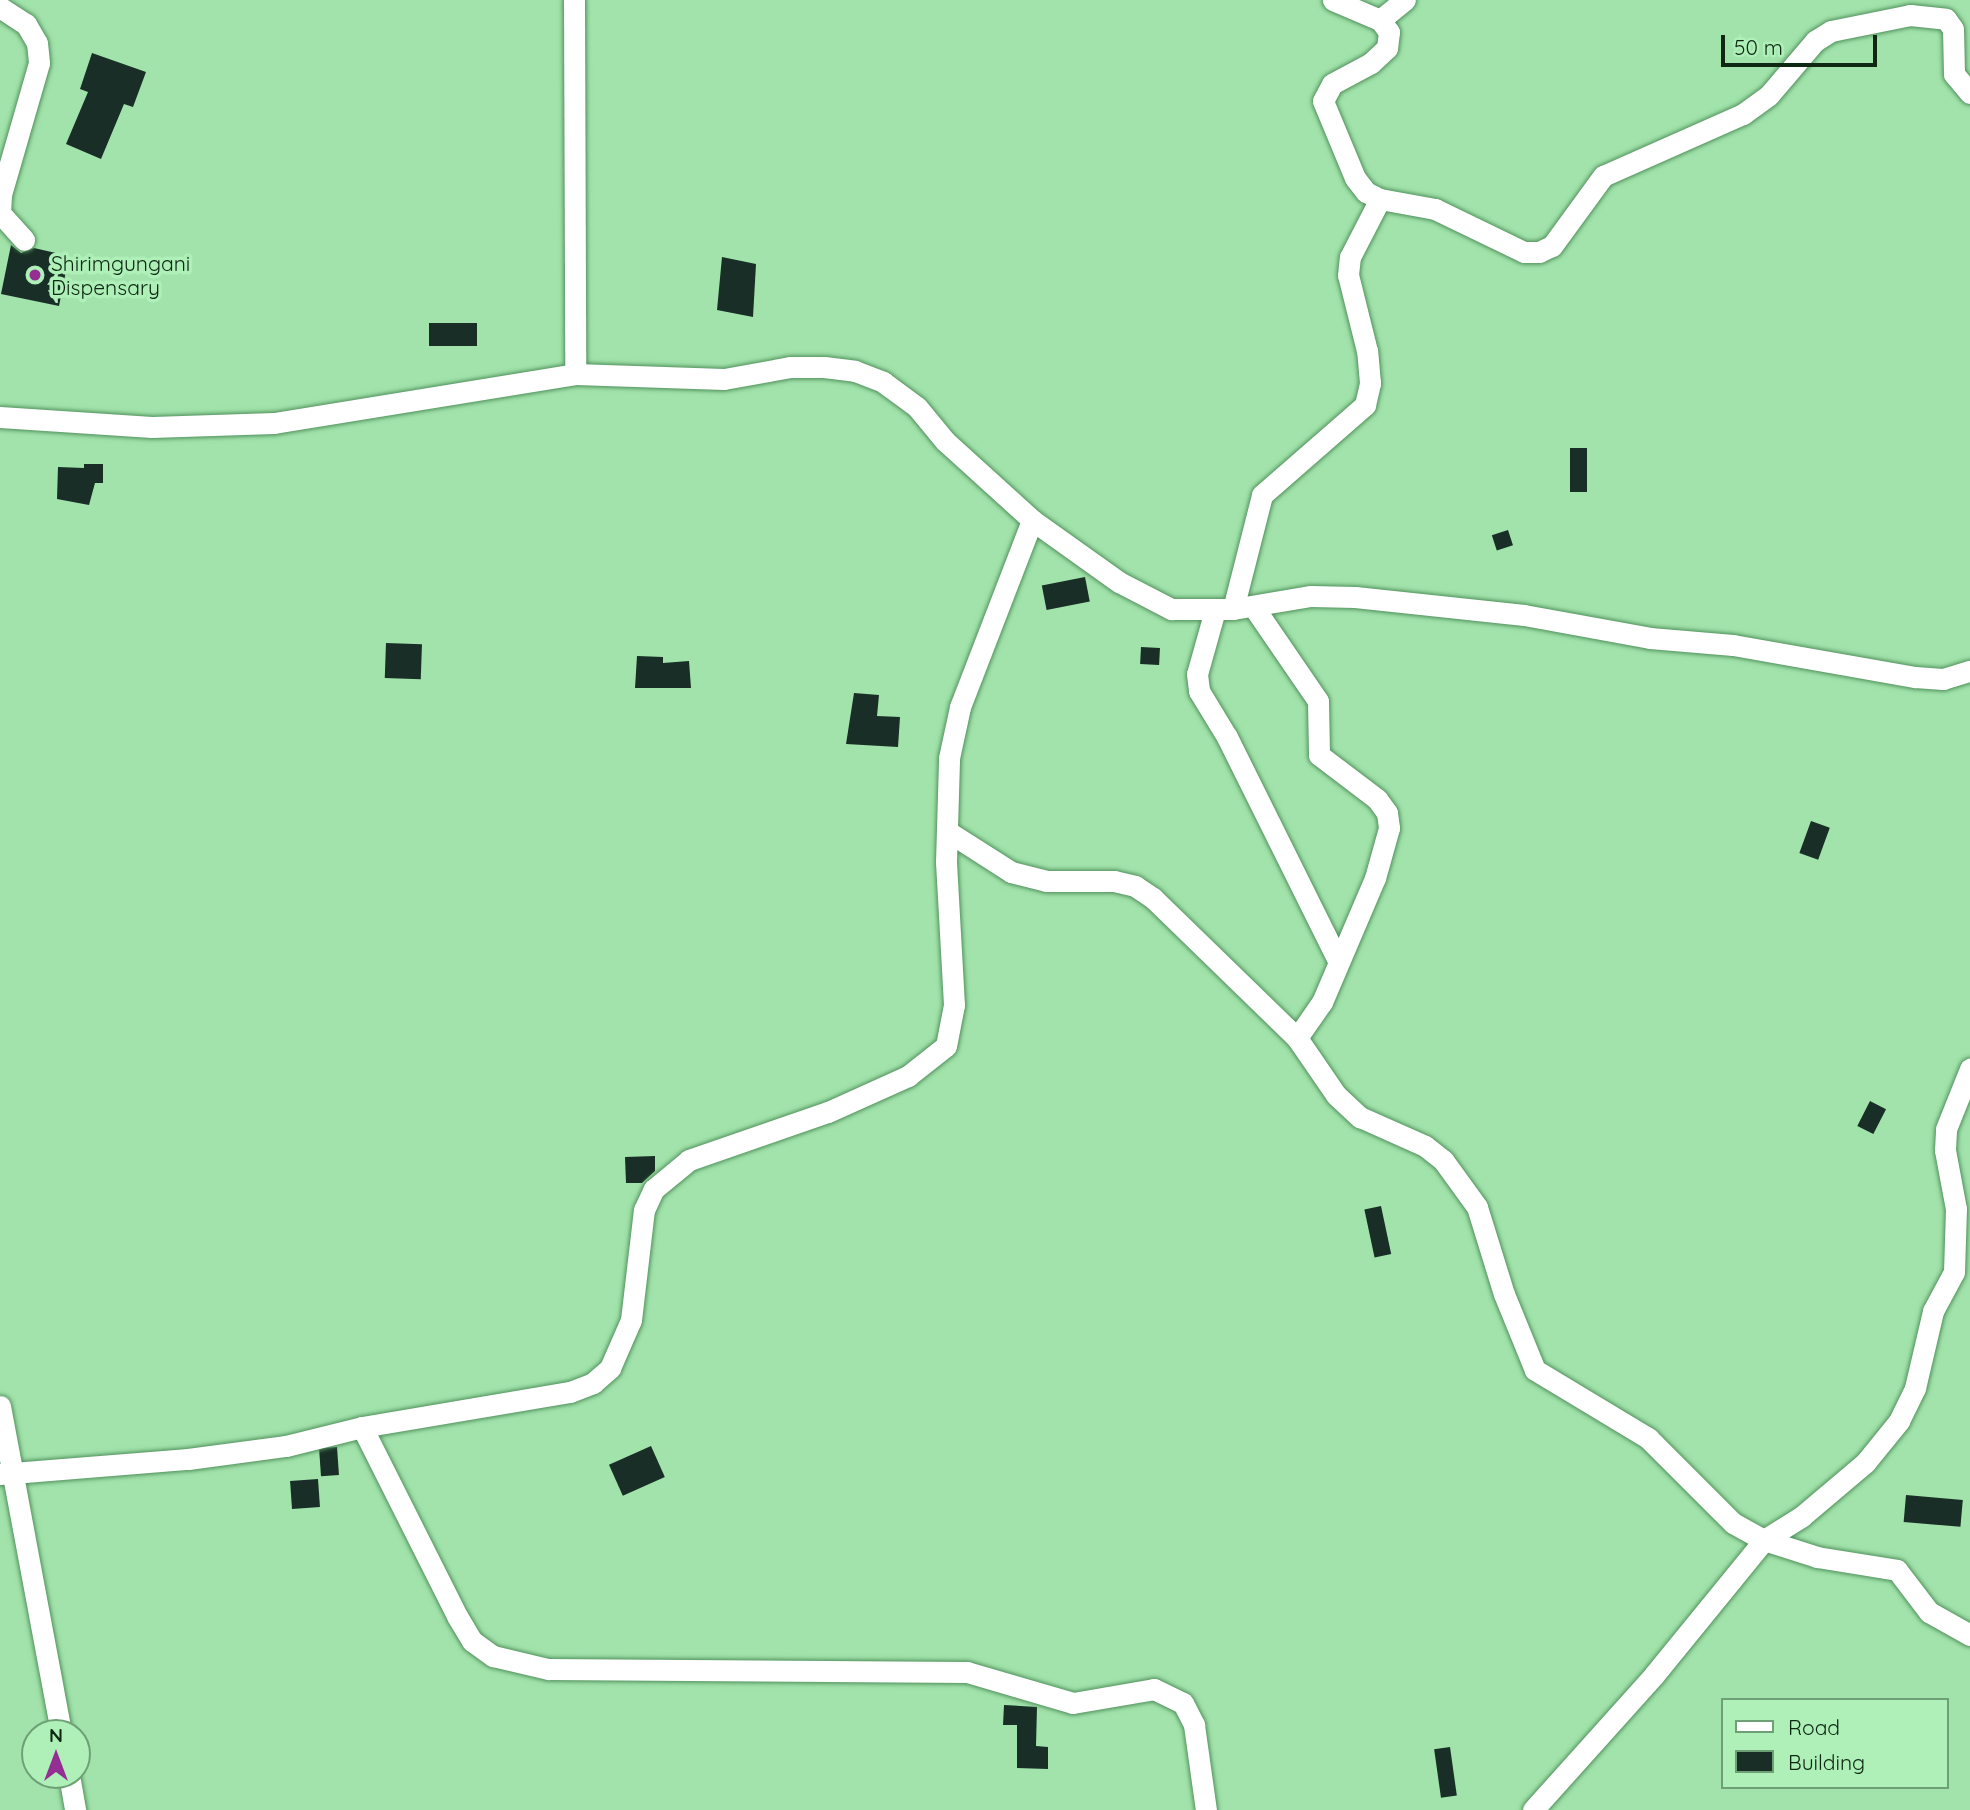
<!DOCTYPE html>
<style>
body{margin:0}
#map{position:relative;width:1970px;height:1810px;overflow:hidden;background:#a1e3ab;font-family:Quicksand,sans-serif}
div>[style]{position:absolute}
.building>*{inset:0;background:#182e26;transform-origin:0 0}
.roads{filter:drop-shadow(0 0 2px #52915d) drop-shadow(0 0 2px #52915d)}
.minor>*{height:21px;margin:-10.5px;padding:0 10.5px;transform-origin:10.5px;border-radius:10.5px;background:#fff}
.dots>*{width:19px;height:19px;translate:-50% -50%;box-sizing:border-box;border:4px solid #aef0b8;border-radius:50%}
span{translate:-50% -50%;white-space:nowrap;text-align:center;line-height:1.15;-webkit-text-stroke:7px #aef0b8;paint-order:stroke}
.poi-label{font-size:21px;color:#0e2813}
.left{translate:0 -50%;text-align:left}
.legend{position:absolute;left:1721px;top:1698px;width:228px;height:91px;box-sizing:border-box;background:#aef0b8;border:2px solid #6ea076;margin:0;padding:9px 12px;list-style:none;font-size:21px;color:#0e2813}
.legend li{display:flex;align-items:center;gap:14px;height:35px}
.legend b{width:35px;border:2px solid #6ea076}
.north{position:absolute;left:21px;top:1719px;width:70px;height:70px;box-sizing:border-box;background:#aef0b8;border:2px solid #6ea076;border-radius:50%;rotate:0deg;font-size:19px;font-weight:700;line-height:28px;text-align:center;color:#0e2813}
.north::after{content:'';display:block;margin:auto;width:24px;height:32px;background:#942e93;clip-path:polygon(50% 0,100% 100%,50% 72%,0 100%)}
.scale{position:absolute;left:1721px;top:35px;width:156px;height:32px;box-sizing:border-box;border:4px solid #0e2813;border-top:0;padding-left:9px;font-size:21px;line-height:24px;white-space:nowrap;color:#0e2813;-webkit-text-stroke:5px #aef0b8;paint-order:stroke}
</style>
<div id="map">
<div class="building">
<div style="clip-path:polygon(92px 53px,146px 72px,133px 107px,124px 104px,101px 159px,66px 144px,88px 92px,80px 89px)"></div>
<div style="clip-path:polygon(11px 245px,21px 253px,34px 248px,69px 256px,59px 306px,1px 294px)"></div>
<div style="clip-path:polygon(722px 257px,756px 264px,753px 317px,717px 310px)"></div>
<div style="left:477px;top:323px;width:23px;height:48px;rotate:90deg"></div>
<div style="left:1570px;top:448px;width:17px;height:44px"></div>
<div style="clip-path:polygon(84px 464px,103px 464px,103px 483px,95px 483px,89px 505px,57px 499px,58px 467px,84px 468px)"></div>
<div style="left:1508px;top:530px;width:16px;height:17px;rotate:72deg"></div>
<div style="left:1085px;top:577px;width:25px;height:44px;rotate:79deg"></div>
<div style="left:386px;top:643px;width:36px;height:35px;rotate:2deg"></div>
<div style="left:1141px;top:647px;width:19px;height:17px;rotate:3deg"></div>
<div style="clip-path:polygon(637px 656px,663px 657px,663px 663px,689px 661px,691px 688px,635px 688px)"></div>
<div style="clip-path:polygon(854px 693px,879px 695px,877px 716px,900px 717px,898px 747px,846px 744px)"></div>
<div style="left:1811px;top:821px;width:20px;height:34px;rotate:20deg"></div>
<div style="left:1870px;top:1101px;width:18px;height:28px;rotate:27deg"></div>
<div style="clip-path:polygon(655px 1156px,655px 1171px,642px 1183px,626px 1183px,625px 1157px)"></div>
<div style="left:1381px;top:1206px;width:49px;height:17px;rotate:78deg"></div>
<div style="left:651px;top:1446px;width:34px;height:46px;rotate:66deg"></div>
<div style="left:337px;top:1447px;width:28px;height:18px;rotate:86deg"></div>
<div style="left:318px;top:1479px;width:28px;height:28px;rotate:86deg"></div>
<div style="left:1906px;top:1495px;width:57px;height:27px;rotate:5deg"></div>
<div style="clip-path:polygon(1004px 1705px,1037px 1707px,1036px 1746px,1048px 1747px,1048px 1769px,1017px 1768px,1017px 1725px,1003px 1725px)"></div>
<div style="left:1450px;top:1747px;width:49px;height:16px;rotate:82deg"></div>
</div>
<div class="roads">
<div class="minor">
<div style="left:574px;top:0;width:374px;rotate:89.8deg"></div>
<div style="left:1333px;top:0;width:51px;rotate:23.1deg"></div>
<div style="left:1380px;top:20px;width:15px;rotate:53deg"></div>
<div style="left:1389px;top:32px;width:16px;rotate:97deg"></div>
<div style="left:1387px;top:48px;width:22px;rotate:137deg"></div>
<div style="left:1371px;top:63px;width:44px;rotate:151.7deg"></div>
<div style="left:1332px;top:84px;width:19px;rotate:118deg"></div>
<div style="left:1323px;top:101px;width:83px;rotate:67.4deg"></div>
<div style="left:1355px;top:178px;width:18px;rotate:52deg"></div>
<div style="left:1366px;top:192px;width:16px;rotate:27deg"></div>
<div style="left:1380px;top:199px;width:56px;rotate:10.3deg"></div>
<div style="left:1435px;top:209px;width:99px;rotate:25.8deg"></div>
<div style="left:1524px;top:252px;width:15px"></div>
<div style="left:1539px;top:252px;width:14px;rotate:-25deg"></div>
<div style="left:1552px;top:246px;width:87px;rotate:-53.9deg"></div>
<div style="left:1603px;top:176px;width:153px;rotate:-23.9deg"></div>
<div style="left:1743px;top:114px;width:32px;rotate:-36deg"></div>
<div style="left:1769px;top:95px;width:71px;rotate:-49.6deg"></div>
<div style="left:1815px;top:41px;width:19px;rotate:-32deg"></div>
<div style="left:1831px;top:31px;width:81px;rotate:-11.4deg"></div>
<div style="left:1910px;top:15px;width:36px;rotate:6deg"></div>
<div style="left:1946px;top:19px;width:12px;rotate:55deg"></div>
<div style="left:1953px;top:29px;width:45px;rotate:88.7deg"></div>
<div style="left:1954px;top:74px;width:25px;rotate:50deg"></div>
<div style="left:1px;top:8px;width:30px;rotate:33deg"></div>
<div style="left:26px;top:24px;width:22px;rotate:60deg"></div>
<div style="left:37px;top:43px;width:20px;rotate:84deg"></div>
<div style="left:39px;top:63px;width:137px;rotate:106.1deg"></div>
<div style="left:1px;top:195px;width:18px;rotate:93deg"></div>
<div style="left:0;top:213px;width:36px;rotate:48deg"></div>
<div style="left:1380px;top:20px;width:32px;rotate:-39deg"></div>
<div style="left:0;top:417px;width:152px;rotate:3.8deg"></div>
<div style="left:152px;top:427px;width:122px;rotate:-1.9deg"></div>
<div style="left:274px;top:423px;width:305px;rotate:-9.2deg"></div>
<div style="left:575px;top:374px;width:149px;rotate:1.9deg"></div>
<div style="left:724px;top:379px;width:68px;rotate:-10.2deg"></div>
<div style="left:791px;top:367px;width:33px"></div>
<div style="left:824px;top:367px;width:31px;rotate:7deg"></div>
<div style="left:855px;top:371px;width:30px;rotate:21deg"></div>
<div style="left:883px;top:382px;width:42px;rotate:36.3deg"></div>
<div style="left:917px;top:407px;width:44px;rotate:50.5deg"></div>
<div style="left:945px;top:441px;width:118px;rotate:42.2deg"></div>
<div style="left:1032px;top:520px;width:107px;rotate:35.5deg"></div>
<div style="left:1119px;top:582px;width:59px;rotate:27.4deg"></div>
<div style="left:1171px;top:609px;width:62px"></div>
<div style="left:1233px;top:609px;width:79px;rotate:-9.5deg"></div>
<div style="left:1311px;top:596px;width:44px;rotate:1.3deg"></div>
<div style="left:1355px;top:597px;width:170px;rotate:6.1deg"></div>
<div style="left:1524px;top:615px;width:128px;rotate:10.3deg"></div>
<div style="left:1650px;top:638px;width:83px;rotate:4.8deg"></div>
<div style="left:1733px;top:645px;width:185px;rotate:10deg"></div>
<div style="left:1915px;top:677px;width:28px;rotate:4deg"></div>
<div style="left:1943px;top:679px;width:28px;rotate:-17deg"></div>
<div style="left:1253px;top:606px;width:115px;rotate:55.6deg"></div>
<div style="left:1318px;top:701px;width:54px;rotate:88.9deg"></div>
<div style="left:1319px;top:755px;width:73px;rotate:37.2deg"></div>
<div style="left:1377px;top:799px;width:17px;rotate:54deg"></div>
<div style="left:1387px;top:813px;width:15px;rotate:82deg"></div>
<div style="left:1389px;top:828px;width:52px;rotate:105.6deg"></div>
<div style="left:1375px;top:878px;width:135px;rotate:113.1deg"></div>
<div style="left:1322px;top:1002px;width:44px;rotate:124.8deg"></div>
<div style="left:1233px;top:609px;width:118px;rotate:-75.7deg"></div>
<div style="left:1262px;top:495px;width:137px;rotate:-41.1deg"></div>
<div style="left:1365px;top:405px;width:23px;rotate:-77deg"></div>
<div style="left:1370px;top:383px;width:32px;rotate:-95deg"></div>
<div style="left:1367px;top:351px;width:78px;rotate:-104deg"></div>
<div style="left:1348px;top:275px;width:18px;rotate:-84deg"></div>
<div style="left:1350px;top:257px;width:65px;rotate:-62.7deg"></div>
<div style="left:1215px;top:610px;width:66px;rotate:105.7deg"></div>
<div style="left:1197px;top:674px;width:17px;rotate:83deg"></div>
<div style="left:1199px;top:691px;width:54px;rotate:58.7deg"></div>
<div style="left:1227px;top:737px;width:250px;rotate:63.6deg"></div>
<div style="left:947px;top:831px;width:76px;rotate:32.6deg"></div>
<div style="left:1011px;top:872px;width:36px;rotate:14deg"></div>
<div style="left:1046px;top:881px;width:68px"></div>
<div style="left:1114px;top:881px;width:22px;rotate:13deg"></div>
<div style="left:1135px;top:886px;width:22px;rotate:34deg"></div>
<div style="left:1153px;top:898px;width:201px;rotate:44.2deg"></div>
<div style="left:1297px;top:1038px;width:69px;rotate:55.6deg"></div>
<div style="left:1336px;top:1095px;width:33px;rotate:43deg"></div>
<div style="left:1360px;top:1117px;width:71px;rotate:24deg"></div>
<div style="left:1425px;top:1146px;width:23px;rotate:38deg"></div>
<div style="left:1443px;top:1160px;width:58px;rotate:54.1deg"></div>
<div style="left:1477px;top:1207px;width:91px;rotate:72.8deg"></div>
<div style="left:1504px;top:1294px;width:82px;rotate:67.8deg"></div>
<div style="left:1535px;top:1370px;width:132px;rotate:31deg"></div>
<div style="left:1648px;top:1438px;width:120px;rotate:45deg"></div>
<div style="left:1733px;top:1523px;width:35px;rotate:29deg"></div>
<div style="left:1764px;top:1540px;width:56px;rotate:17.8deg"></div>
<div style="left:1817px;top:1557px;width:81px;rotate:9.2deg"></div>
<div style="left:1897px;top:1570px;width:53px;rotate:52.7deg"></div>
<div style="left:1929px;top:1612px;width:47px;rotate:29.3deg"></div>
<div style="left:0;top:1406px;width:333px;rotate:79.4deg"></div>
<div style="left:362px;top:1427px;width:212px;rotate:63.3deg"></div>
<div style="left:457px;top:1616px;width:29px;rotate:59deg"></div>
<div style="left:472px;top:1641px;width:26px;rotate:36deg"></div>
<div style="left:493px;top:1656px;width:57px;rotate:13.3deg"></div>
<div style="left:548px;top:1669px;width:419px;rotate:0.4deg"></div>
<div style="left:967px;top:1672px;width:110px;rotate:16.3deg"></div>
<div style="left:1073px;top:1703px;width:82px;rotate:-9.8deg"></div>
<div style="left:1154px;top:1689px;width:32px;rotate:26deg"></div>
<div style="left:1183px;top:1703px;width:25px;rotate:63deg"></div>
<div style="left:1194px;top:1725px;width:86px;rotate:82deg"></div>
<div style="left:0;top:1474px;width:189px;rotate:-4.6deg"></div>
<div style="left:188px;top:1459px;width:99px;rotate:-7.6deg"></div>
<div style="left:286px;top:1446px;width:78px;rotate:-14deg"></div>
<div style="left:362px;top:1427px;width:211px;rotate:-9.6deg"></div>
<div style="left:570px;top:1392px;width:25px;rotate:-21deg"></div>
<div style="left:593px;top:1383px;width:23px;rotate:-41deg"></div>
<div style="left:610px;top:1368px;width:52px;rotate:-66.4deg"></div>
<div style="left:631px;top:1320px;width:111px;rotate:-83.3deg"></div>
<div style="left:644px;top:1210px;width:23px;rotate:-65deg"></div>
<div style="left:654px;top:1189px;width:45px;rotate:-39.6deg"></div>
<div style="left:689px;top:1160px;width:147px;rotate:-19.1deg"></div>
<div style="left:828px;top:1112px;width:88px;rotate:-24.2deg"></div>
<div style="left:908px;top:1076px;width:48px;rotate:-38.3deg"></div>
<div style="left:946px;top:1046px;width:42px;rotate:-79deg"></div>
<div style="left:954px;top:1005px;width:143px;rotate:-93.2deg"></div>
<div style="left:946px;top:862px;width:104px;rotate:-88.3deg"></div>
<div style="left:949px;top:758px;width:52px;rotate:-77.8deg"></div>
<div style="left:960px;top:707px;width:200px;rotate:-68.9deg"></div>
<div style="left:69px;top:1775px;width:36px;rotate:80deg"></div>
<div style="left:1533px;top:1810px;width:181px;rotate:-48.1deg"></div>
<div style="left:1654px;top:1675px;width:174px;rotate:-50.8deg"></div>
<div style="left:1764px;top:1540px;width:44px;rotate:-31.9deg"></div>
<div style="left:1801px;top:1517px;width:84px;rotate:-40.2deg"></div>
<div style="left:1865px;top:1463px;width:54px;rotate:-51deg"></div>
<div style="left:1899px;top:1421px;width:37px;rotate:-64deg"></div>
<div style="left:1915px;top:1388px;width:79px;rotate:-76.8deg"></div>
<div style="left:1933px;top:1311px;width:44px;rotate:-61.7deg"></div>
<div style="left:1954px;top:1272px;width:63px;rotate:-88.2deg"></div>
<div style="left:1956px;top:1209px;width:60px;rotate:-100.6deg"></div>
<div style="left:1945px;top:1150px;width:21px;rotate:-87deg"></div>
<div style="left:1946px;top:1129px;width:65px;rotate:-68.2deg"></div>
</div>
</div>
<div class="dots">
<div style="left:35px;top:275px;background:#942e93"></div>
</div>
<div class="poi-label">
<span class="left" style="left:51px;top:275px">Shirimgungani<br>Dispensary</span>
</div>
<ul class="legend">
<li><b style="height:9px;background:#fff"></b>Road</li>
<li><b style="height:19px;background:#182e26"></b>Building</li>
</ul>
<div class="north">N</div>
<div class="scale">50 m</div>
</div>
